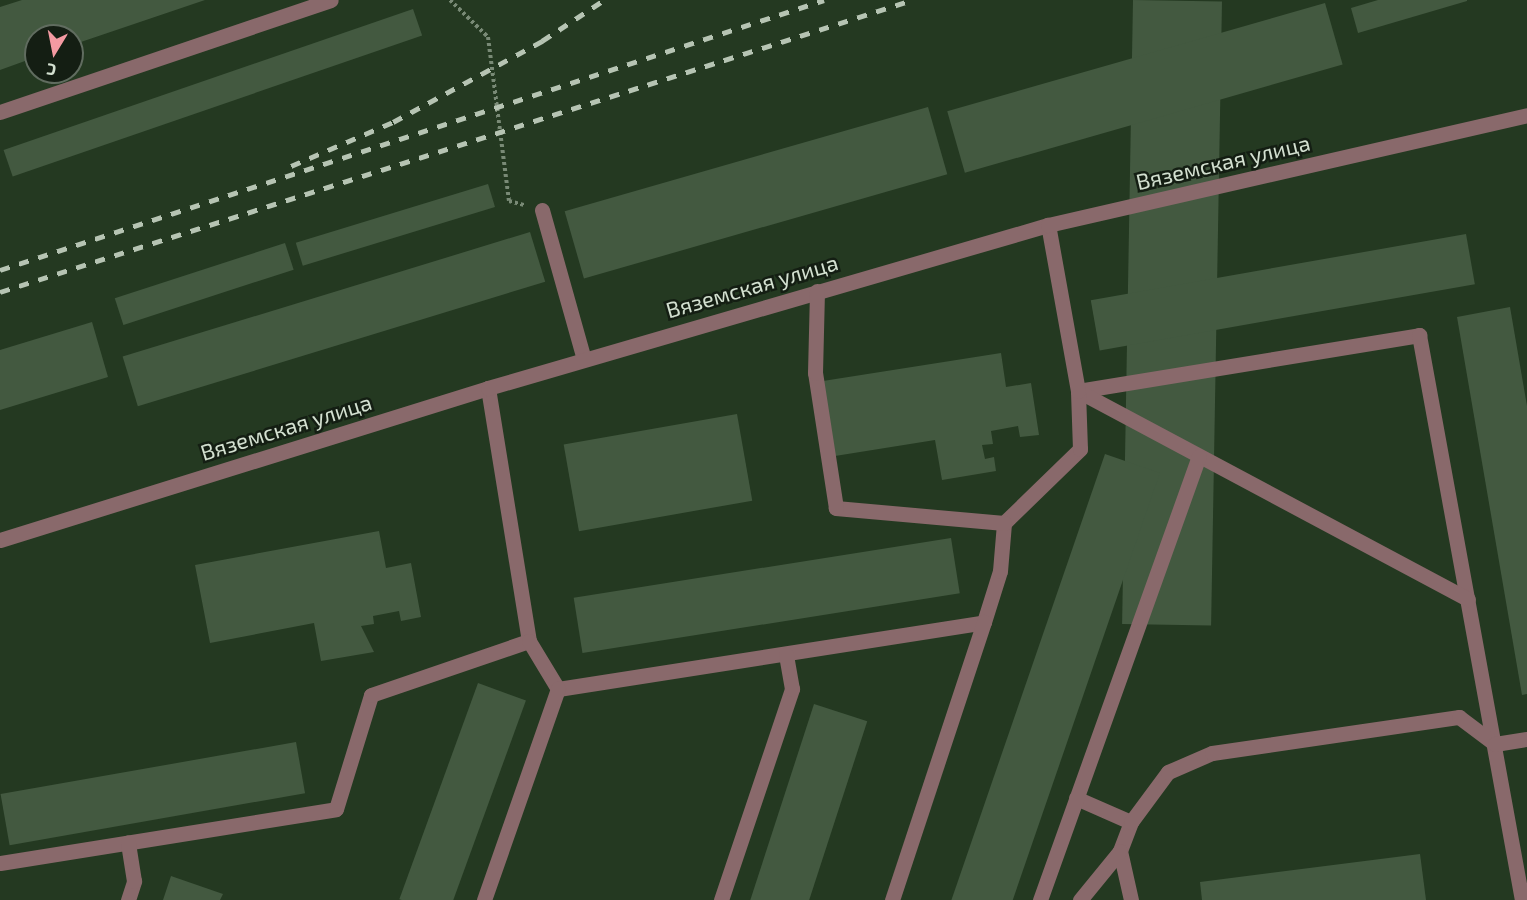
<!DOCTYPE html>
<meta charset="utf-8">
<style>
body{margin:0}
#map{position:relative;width:1527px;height:900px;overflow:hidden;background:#243921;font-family:"Exo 2",sans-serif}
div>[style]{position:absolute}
.building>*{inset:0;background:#435940;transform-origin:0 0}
.path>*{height:4px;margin-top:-2px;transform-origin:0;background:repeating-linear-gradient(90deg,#798a76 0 3px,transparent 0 6px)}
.minor>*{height:15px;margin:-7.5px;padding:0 7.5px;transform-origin:7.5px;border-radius:7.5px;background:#89696b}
.rail>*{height:4.5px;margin-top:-2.25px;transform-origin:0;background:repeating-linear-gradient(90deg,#b6c4b3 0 10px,transparent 0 20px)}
span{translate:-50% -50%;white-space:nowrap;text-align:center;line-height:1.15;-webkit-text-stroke:5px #141e13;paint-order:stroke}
.street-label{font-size:22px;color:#d3e0d0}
.north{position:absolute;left:24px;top:24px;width:60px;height:60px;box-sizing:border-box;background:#141e13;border:2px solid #606c5f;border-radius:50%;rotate:190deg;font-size:16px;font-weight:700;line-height:24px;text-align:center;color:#d3e0d0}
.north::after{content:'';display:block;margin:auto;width:21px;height:27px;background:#f49aa2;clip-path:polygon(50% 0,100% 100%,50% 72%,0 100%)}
</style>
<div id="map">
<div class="building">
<div style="clip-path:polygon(22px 0,205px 0,72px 45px,72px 36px,36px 36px,36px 57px,0 70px,0 7px)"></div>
<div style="left:1133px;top:0;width:89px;height:624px;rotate:1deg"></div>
<div style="clip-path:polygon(1378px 0,1467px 0,1467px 1px,1358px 33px,1351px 8px)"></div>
<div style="left:1325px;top:3px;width:64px;height:393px;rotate:74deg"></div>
<div style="left:413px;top:9px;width:28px;height:433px;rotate:71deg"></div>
<div style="left:928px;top:107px;width:70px;height:378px;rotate:74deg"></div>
<div style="left:488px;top:184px;width:24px;height:201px;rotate:73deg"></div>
<div style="left:530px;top:232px;width:52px;height:426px;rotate:73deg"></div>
<div style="left:1466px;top:234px;width:51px;height:381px;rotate:80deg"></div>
<div style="left:285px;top:243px;width:28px;height:179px;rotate:72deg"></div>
<div style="clip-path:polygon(1510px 307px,1527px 406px,1527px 694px,1522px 695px,1457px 317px)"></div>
<div style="clip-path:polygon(92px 322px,108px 377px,0 410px,0 350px)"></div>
<div style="clip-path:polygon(1001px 353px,1006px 387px,1031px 383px,1039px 435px,1020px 437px,1018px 426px,991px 431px,993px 444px,982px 445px,985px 459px,994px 457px,996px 471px,942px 480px,935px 440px,835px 456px,823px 381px)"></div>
<div style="left:737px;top:414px;width:88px;height:176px;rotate:80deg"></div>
<div style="left:1105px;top:454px;width:58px;height:473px;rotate:19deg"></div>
<div style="clip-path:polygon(379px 531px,386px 568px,411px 563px,421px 617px,401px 621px,399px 611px,373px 616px,374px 624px,361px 626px,374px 652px,321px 661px,314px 623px,210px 643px,195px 565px)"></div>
<div style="left:951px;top:538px;width:56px;height:382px;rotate:81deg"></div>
<div style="left:478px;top:683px;width:51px;height:230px;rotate:20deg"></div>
<div style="left:814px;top:704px;width:56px;height:207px;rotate:18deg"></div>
<div style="left:296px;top:742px;width:52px;height:300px;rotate:80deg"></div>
<div style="clip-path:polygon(1420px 854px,1426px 900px,1202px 900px,1200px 882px)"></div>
<div style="clip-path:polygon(171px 876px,223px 894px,220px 900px,163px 900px)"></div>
</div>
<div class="path">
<div style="left:450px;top:0;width:53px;rotate:44.2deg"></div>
<div style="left:488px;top:37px;width:165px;rotate:82.7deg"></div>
<div style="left:509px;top:201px;width:16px;rotate:15deg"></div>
</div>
<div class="minor">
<div style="left:0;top:112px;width:349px;rotate:-18.7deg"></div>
<div style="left:542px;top:210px;width:155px;rotate:74.3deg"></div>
<div style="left:488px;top:388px;width:256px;rotate:80.8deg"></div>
<div style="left:1078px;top:391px;width:346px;rotate:-9.3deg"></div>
<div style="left:1419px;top:335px;width:574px;rotate:79.67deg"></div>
<div style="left:1078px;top:391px;width:442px;rotate:28.1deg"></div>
<div style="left:1004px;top:523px;width:106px;rotate:-44.2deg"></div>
<div style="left:1080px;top:449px;width:58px;rotate:-92deg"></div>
<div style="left:1078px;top:391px;width:169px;rotate:-100.2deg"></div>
<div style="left:0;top:540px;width:511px;rotate:-17.3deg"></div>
<div style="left:488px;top:388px;width:583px;rotate:-16.23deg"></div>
<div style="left:1048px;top:225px;width:491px;rotate:-12.9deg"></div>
<div style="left:1076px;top:798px;width:60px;rotate:23.6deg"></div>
<div style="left:1131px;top:822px;width:31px;rotate:111deg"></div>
<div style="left:1120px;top:851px;width:50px;rotate:77.3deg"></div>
<div style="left:1131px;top:822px;width:62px;rotate:-53.5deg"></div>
<div style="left:1168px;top:772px;width:48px;rotate:-23.4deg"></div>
<div style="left:1212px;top:753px;width:250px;rotate:-8.3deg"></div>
<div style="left:1459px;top:717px;width:45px;rotate:36.9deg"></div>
<div style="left:1495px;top:744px;width:32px;rotate:-9deg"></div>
<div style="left:0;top:863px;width:340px;rotate:-9.1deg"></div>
<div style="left:336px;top:809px;width:119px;rotate:-72.9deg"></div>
<div style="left:371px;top:695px;width:167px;rotate:-18.9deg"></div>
<div style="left:529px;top:641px;width:56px;rotate:58.9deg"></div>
<div style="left:558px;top:689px;width:431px;rotate:-8.9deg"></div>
<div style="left:984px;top:622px;width:53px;rotate:-72.6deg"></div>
<div style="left:1000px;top:571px;width:48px;rotate:-85.2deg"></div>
<div style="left:1004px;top:523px;width:169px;rotate:-174.9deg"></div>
<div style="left:836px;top:508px;width:137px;rotate:-98.8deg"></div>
<div style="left:815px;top:373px;width:82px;rotate:-88.6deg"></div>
<div style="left:128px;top:900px;width:20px;rotate:-72deg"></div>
<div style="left:134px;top:881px;width:39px;rotate:-99deg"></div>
<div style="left:484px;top:900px;width:224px;rotate:-70.7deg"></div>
<div style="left:721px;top:900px;width:223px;rotate:-71.4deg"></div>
<div style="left:792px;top:689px;width:35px;rotate:-100deg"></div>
<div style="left:892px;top:900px;width:293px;rotate:-71.7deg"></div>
<div style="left:1040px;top:900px;width:471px;rotate:-70.3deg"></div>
<div style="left:1080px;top:900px;width:63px;rotate:-50.8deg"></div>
</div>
<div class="rail">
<div style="left:291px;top:166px;width:111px;rotate:-23.3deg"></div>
<div style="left:393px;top:122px;width:170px;rotate:-28.5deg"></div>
<div style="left:542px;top:41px;width:74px;rotate:-33.5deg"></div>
<div style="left:0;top:270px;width:867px;rotate:-18.14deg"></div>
<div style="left:0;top:292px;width:958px;rotate:-17.75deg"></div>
</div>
<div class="street-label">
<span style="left:1223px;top:162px;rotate:-13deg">Вяземская улица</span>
<span style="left:752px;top:286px;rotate:-16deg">Вяземская улица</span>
<span style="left:286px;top:427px;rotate:-17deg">Вяземская улица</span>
</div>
<div class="north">С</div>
</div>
